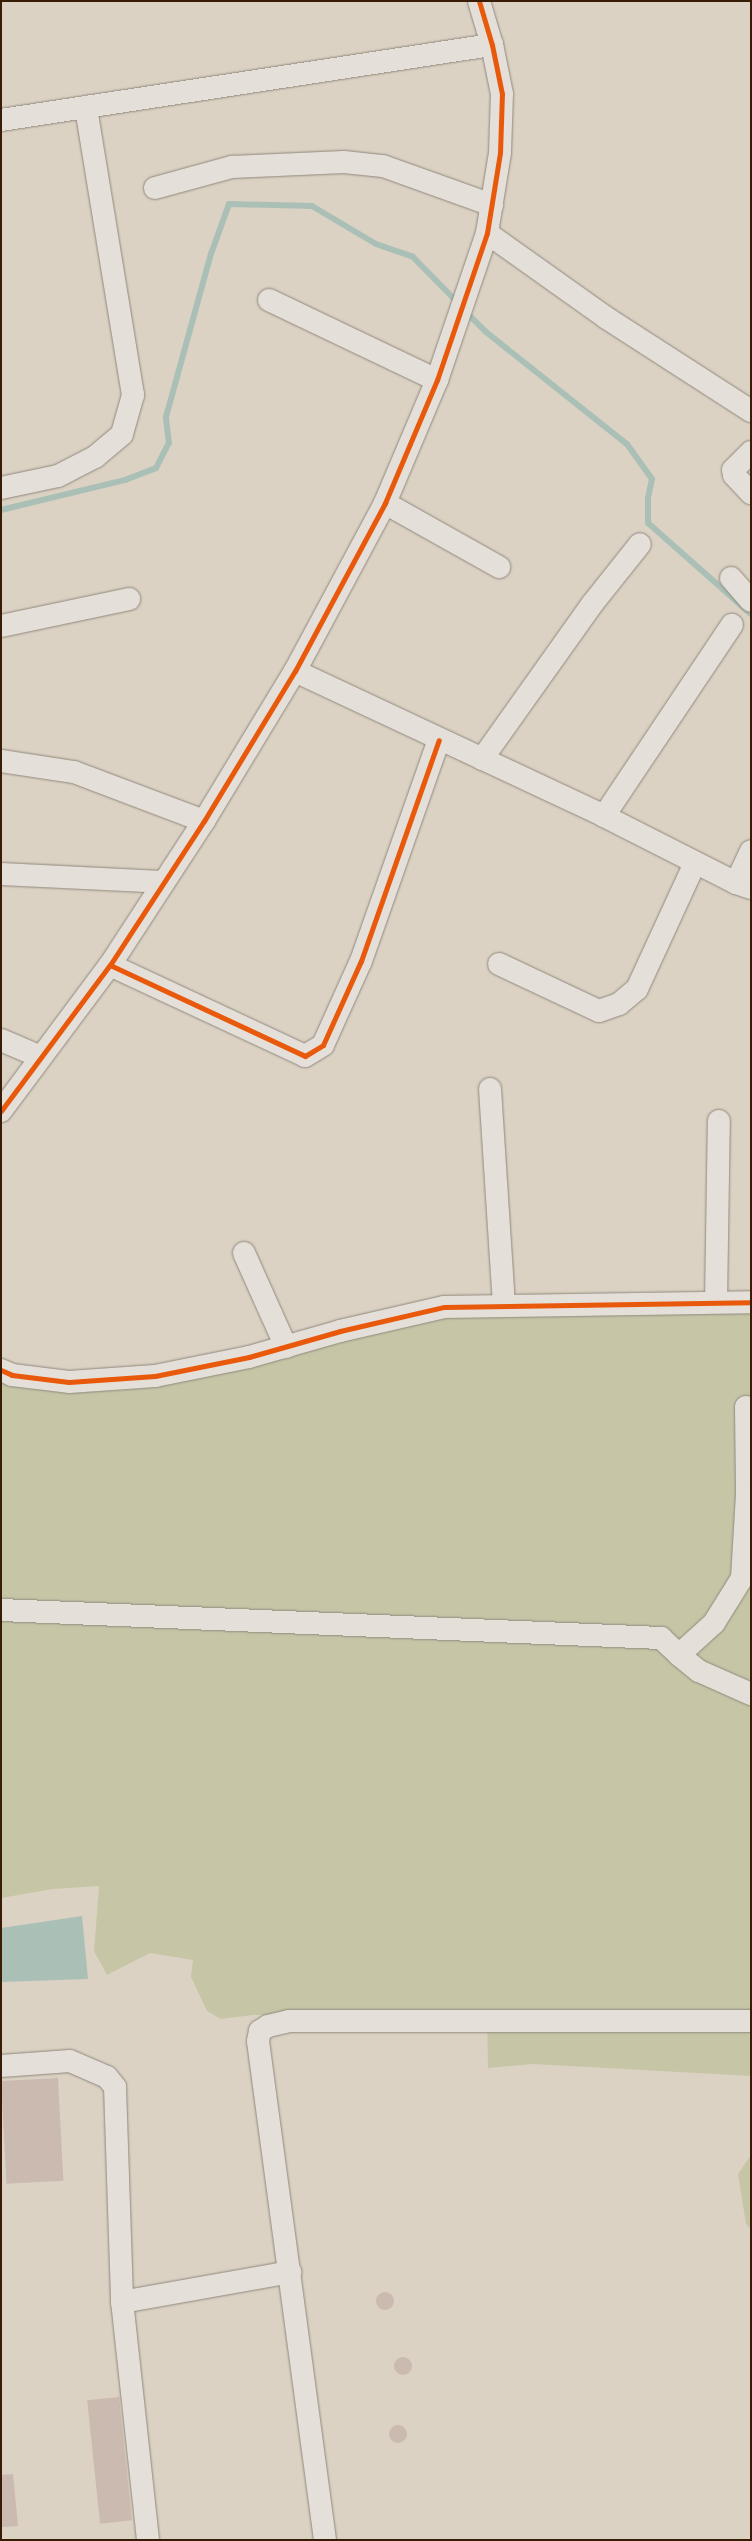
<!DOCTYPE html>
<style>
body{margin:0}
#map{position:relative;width:752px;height:2541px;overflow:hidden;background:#dbd2c4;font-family:Alegreya,serif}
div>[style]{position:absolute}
.green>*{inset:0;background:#c6c6a7}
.water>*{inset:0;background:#aac0b6}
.stream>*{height:6px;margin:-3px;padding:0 3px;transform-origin:3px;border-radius:3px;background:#aac0b6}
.building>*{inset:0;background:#cabaaf;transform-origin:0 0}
.round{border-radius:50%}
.roads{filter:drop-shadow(0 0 1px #91887c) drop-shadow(0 0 1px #91887c)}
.minor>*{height:22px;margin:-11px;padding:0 11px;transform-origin:11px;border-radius:11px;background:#e4dfd8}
.cycleway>*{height:5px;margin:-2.5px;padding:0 2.5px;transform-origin:2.5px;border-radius:2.5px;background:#e8590c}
span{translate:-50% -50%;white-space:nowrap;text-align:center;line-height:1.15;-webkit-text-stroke:4px #ede3d3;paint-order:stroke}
.frame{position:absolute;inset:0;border:2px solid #391c05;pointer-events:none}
</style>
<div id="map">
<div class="green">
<div style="clip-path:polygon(751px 1309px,751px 2076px,533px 2064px,488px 2068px,487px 2014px,253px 2015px,221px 2019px,207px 2011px,191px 1977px,193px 1960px,150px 1953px,107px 1975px,94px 1951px,99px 1886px,53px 1889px,1px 1898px,1px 1378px,69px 1389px,446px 1314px)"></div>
<div style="clip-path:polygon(751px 2155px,751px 2229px,746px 2224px,738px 2174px)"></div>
</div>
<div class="water">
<div style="clip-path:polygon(82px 1916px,88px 1979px,1px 1982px,1px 1928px)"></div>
</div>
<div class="stream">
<div style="left:465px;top:311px;width:30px;rotate:45deg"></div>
<div style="left:486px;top:332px;width:180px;rotate:38.5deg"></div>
<div style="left:627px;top:444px;width:43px;rotate:54.5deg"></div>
<div style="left:652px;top:479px;width:19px;rotate:102deg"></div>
<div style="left:648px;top:498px;width:25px;rotate:90deg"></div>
<div style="left:648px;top:523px;width:137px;rotate:41.5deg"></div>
<div style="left:1px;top:510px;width:128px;rotate:-13.6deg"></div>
<div style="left:125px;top:480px;width:33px;rotate:-21deg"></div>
<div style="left:156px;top:468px;width:28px;rotate:-63deg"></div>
<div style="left:169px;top:443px;width:26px;rotate:-97deg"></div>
<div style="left:166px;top:417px;width:169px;rotate:-74.6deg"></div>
<div style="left:211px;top:254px;width:53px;rotate:-70.2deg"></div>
<div style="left:229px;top:204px;width:83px;rotate:1.4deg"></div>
<div style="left:312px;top:206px;width:74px;rotate:30.7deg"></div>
<div style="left:376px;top:244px;width:39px;rotate:19deg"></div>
<div style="left:413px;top:257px;width:64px;rotate:45.6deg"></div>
</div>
<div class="building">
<div style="left:58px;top:2078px;width:103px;height:57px;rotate:87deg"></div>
<div class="round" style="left:376px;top:2292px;width:18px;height:18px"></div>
<div class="round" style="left:394px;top:2357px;width:18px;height:18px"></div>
<div style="left:119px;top:2397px;width:124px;height:32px;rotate:84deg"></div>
<div class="round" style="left:389px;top:2425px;width:18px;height:18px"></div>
<div style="clip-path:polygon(13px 2474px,18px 2526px,1px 2527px,1px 2475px)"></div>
</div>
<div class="roads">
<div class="minor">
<div style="left:1px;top:120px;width:497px;rotate:-8.7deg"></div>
<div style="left:155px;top:188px;width:80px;rotate:-15.3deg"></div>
<div style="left:232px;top:167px;width:112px;rotate:-2.6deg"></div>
<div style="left:344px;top:162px;width:39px;rotate:6deg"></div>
<div style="left:383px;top:166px;width:116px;rotate:19.7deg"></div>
<div style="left:487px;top:233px;width:145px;rotate:35.4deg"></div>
<div style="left:605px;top:317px;width:174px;rotate:32.8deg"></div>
<div style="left:269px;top:300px;width:186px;rotate:25.5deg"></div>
<div style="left:751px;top:452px;width:25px;rotate:135deg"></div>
<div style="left:733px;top:470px;width:5px;rotate:79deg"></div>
<div style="left:734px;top:475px;width:25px;rotate:47deg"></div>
<div style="left:1px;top:488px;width:58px;rotate:-11.9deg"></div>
<div style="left:58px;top:476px;width:42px;rotate:-27.2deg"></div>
<div style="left:95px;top:457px;width:35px;rotate:-40deg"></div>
<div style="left:122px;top:434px;width:41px;rotate:-74.2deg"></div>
<div style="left:133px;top:395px;width:292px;rotate:-99.3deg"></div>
<div style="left:385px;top:503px;width:131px;rotate:29.3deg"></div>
<div style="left:731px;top:578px;width:30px;rotate:49deg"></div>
<div style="left:1px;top:626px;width:131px;rotate:-11.9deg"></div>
<div style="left:295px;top:671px;width:341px;rotate:25.1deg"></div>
<div style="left:604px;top:816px;width:148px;rotate:26.9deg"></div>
<div style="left:736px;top:883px;width:16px;rotate:18deg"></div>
<div style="left:482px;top:759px;width:191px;rotate:-54.6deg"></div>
<div style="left:593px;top:603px;width:75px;rotate:-51.5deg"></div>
<div style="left:1px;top:761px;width:74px;rotate:8.6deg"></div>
<div style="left:74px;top:772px;width:139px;rotate:20.7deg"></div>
<div style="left:604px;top:816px;width:230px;rotate:-56.2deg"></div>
<div style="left:1px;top:874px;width:161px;rotate:2.8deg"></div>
<div style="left:736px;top:883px;width:35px;rotate:-65deg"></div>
<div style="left:499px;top:964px;width:110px;rotate:25.2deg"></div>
<div style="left:599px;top:1011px;width:21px;rotate:-19deg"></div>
<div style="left:619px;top:1004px;width:23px;rotate:-40deg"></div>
<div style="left:637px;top:989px;width:139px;rotate:-65.3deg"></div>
<div style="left:110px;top:965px;width:215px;rotate:25deg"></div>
<div style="left:305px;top:1056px;width:21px;rotate:-31deg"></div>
<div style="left:323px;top:1045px;width:92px;rotate:-65.7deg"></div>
<div style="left:361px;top:961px;width:234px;rotate:-70.6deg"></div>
<div style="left:1px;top:1040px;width:43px;rotate:23deg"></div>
<div style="left:490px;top:1089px;width:217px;rotate:86.3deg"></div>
<div style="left:1px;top:1111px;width:182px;rotate:-53.3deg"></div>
<div style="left:110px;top:965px;width:172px;rotate:-56.9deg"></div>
<div style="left:204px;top:821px;width:175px;rotate:-58.8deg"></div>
<div style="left:295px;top:671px;width:191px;rotate:-61.8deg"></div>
<div style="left:385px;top:503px;width:134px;rotate:-67.1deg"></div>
<div style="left:437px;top:380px;width:155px;rotate:-71.2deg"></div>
<div style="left:487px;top:233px;width:81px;rotate:-80.8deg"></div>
<div style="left:500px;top:153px;width:59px;rotate:-88.1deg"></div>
<div style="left:502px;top:94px;width:50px;rotate:-101.5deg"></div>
<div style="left:492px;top:45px;width:46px;rotate:-106.5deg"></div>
<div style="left:244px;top:1253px;width:103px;rotate:65.9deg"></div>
<div style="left:716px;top:1302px;width:181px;rotate:-89.1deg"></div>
<div style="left:1px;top:1370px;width:12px;rotate:24deg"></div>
<div style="left:12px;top:1375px;width:57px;rotate:7deg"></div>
<div style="left:69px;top:1382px;width:86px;rotate:-4deg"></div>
<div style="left:155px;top:1376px;width:96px;rotate:-11.4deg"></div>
<div style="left:249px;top:1357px;width:95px;rotate:-15.9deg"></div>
<div style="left:340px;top:1331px;width:107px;rotate:-13deg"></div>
<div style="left:444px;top:1307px;width:307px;rotate:-0.9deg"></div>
<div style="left:746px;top:1407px;width:87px;rotate:89.3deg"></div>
<div style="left:747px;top:1494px;width:84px;rotate:93.4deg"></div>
<div style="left:742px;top:1578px;width:53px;rotate:121.9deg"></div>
<div style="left:714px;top:1623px;width:47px;rotate:137.6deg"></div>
<div style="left:679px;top:1655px;width:26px;rotate:39deg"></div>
<div style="left:699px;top:1671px;width:57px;rotate:23.9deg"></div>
<div style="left:1px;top:1610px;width:661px;rotate:2.43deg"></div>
<div style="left:661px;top:1638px;width:25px;rotate:43deg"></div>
<div style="left:1px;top:2066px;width:69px;rotate:-4.1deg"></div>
<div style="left:70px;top:2061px;width:40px;rotate:23.4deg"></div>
<div style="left:107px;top:2077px;width:13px;rotate:51deg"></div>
<div style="left:115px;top:2087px;width:215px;rotate:88.1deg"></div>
<div style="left:148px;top:2540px;width:239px;rotate:-96.2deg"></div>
<div style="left:122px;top:2302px;width:171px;rotate:-10.1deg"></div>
<div style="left:325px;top:2540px;width:503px;rotate:-97.65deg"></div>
<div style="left:258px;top:2041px;width:10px;rotate:-79deg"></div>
<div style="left:260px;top:2031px;width:9px;rotate:-32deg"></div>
<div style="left:268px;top:2026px;width:22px;rotate:-13deg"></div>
<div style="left:289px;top:2021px;width:462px"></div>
</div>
</div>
<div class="cycleway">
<div style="left:110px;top:965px;width:215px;rotate:25deg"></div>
<div style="left:305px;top:1056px;width:21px;rotate:-31deg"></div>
<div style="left:323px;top:1045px;width:92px;rotate:-65.7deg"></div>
<div style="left:361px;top:961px;width:234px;rotate:-70.6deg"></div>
<div style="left:1px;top:1111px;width:182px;rotate:-53.3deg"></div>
<div style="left:110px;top:965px;width:172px;rotate:-56.9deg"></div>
<div style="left:204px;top:821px;width:175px;rotate:-58.8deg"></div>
<div style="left:295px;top:671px;width:191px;rotate:-61.8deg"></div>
<div style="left:385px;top:503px;width:134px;rotate:-67.1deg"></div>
<div style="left:437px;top:380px;width:155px;rotate:-71.2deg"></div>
<div style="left:487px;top:233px;width:81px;rotate:-80.8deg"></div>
<div style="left:500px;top:153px;width:59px;rotate:-88.1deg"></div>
<div style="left:502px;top:94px;width:50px;rotate:-101.5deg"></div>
<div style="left:492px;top:45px;width:46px;rotate:-106.5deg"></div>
<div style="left:1px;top:1370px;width:12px;rotate:24deg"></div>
<div style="left:12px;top:1375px;width:57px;rotate:7deg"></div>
<div style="left:69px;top:1382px;width:86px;rotate:-4deg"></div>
<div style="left:155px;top:1376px;width:96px;rotate:-11.4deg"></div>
<div style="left:249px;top:1357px;width:95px;rotate:-15.9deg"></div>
<div style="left:340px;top:1331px;width:107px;rotate:-13deg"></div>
<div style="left:444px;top:1307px;width:307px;rotate:-0.9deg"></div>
</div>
<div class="frame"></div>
</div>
